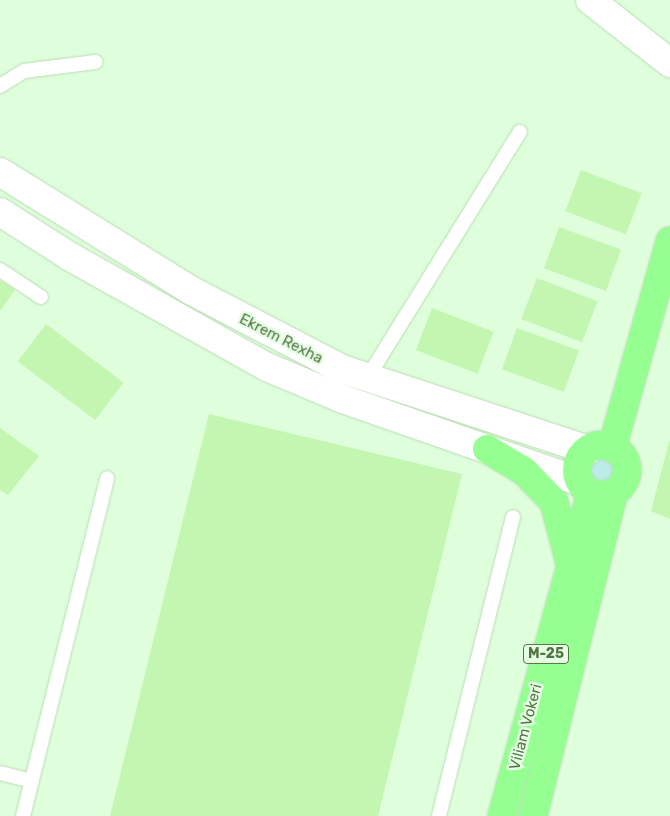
<!DOCTYPE html>
<style>
body{margin:0}
#map{position:relative;width:670px;height:816px;overflow:hidden;background:#defedc;font-family:Rubik,sans-serif}
div>[style]{position:absolute}
.green>*{inset:0;background:#baece8}
.round{border-radius:50%}
.building>*{inset:0;background:#c3f6b1;transform-origin:0 0}
.roads{filter:drop-shadow(0 0 1px #bbddb3) drop-shadow(0 0 1px #bbddb3)}
.service>*{height:14px;margin:-7px;padding:0 7px;transform-origin:7px;border-radius:7px;background:#fff}
.minor>*{height:28px;margin:-14px;padding:0 14px;transform-origin:14px;border-radius:14px;background:#fff}
.tertiary>*{height:28px;margin:-14px;padding:0 14px;transform-origin:14px;border-radius:14px;background:#fff}
.primary>*{height:28px;margin:-14px;padding:0 14px;transform-origin:14px;border-radius:14px;background:#96ff92}
.primary>.ring{margin:-14px;padding:0;box-sizing:content-box;background:none;border:28px solid #96ff92;border-radius:50%}
span{translate:-50% -50%;white-space:nowrap;text-align:center;line-height:1.15;-webkit-text-stroke:5px #e6ffe4;paint-order:stroke}
.shield-label span{padding:1px 4px;background:#e6ffe4;border:1px solid;border-radius:4px;-webkit-text-stroke-width:0}
.shield-label{font-size:14px;color:#537444;font-weight:700}
.street-label{font-size:15px;color:#537444}
</style>
<div id="map">
<div class="green">
<div class="round" style="left:584px;top:452px;width:38px;height:38px"></div>
</div>
<div class="building">
<div style="left:581px;top:170px;width:65px;height:44px;rotate:21deg"></div>
<div style="left:559px;top:227px;width:66px;height:44px;rotate:20deg"></div>
<div style="left:537px;top:278px;width:65px;height:44px;rotate:21deg"></div>
<div style="clip-path:polygon(0 280px,15px 290px,0 311px)"></div>
<div style="left:432px;top:308px;width:66px;height:45px;rotate:21deg"></div>
<div style="left:46px;top:324px;width:97px;height:47px;rotate:37deg"></div>
<div style="left:517px;top:328px;width:66px;height:44px;rotate:20deg"></div>
<div style="clip-path:polygon(209px 414px,462px 474px,378px 816px,110px 816px)"></div>
<div style="clip-path:polygon(0 428px,39px 456px,8px 495px,0 490px)"></div>
<div style="clip-path:polygon(669px 442px,670px 442px,670px 519px,651px 511px)"></div>
</div>
<div class="roads">
<div class="service">
<div style="left:0;top:86px;width:28px;rotate:-32deg"></div>
<div style="left:24px;top:71px;width:72px;rotate:-7.2deg"></div>
<div style="left:0;top:270px;width:49px;rotate:33.4deg"></div>
<div style="left:366px;top:380px;width:292px;rotate:-58.2deg"></div>
<div style="left:0;top:773px;width:33px;rotate:14deg"></div>
<div style="left:23px;top:816px;width:348px;rotate:-76deg"></div>
<div style="left:439px;top:816px;width:308px;rotate:-76.1deg"></div>
</div>
<div class="minor">
<div style="left:590px;top:0;width:102px;rotate:38.2deg"></div>
</div>
<div class="tertiary">
<div style="left:0;top:172px;width:226px;rotate:31.8deg"></div>
<div style="left:192px;top:291px;width:169px;rotate:27.5deg"></div>
<div style="left:342px;top:369px;width:259px;rotate:18.2deg"></div>
<div style="left:0;top:212px;width:82px;rotate:32.5deg"></div>
<div style="left:69px;top:256px;width:227px;rotate:29.3deg"></div>
<div style="left:267px;top:367px;width:82px;rotate:22.8deg"></div>
<div style="left:343px;top:399px;width:250px;rotate:19.2deg"></div>
</div>
<div class="primary">
<div class="ring" style="left:577px;top:445px;width:22px;height:22px"></div>
<div style="left:612px;top:448px;width:215px;rotate:-74.3deg"></div>
<div style="left:487px;top:449px;width:43px;rotate:30.7deg"></div>
<div style="left:524px;top:471px;width:43px;rotate:45.9deg"></div>
<div style="left:554px;top:502px;width:59px;rotate:75.3deg"></div>
<div style="left:502px;top:816px;width:335px;rotate:-74.6deg"></div>
<div style="left:533px;top:816px;width:334px;rotate:-76deg"></div>
</div>
</div>
<div class="shield-label">
<span style="left:546px;top:654px">M-25</span>
</div>
<div class="street-label">
<span style="left:281px;top:339px;rotate:27deg">Ekrem Rexha</span>
<span style="left:526px;top:727px;rotate:-75deg">Viliam Vokeri</span>
</div>
</div>
